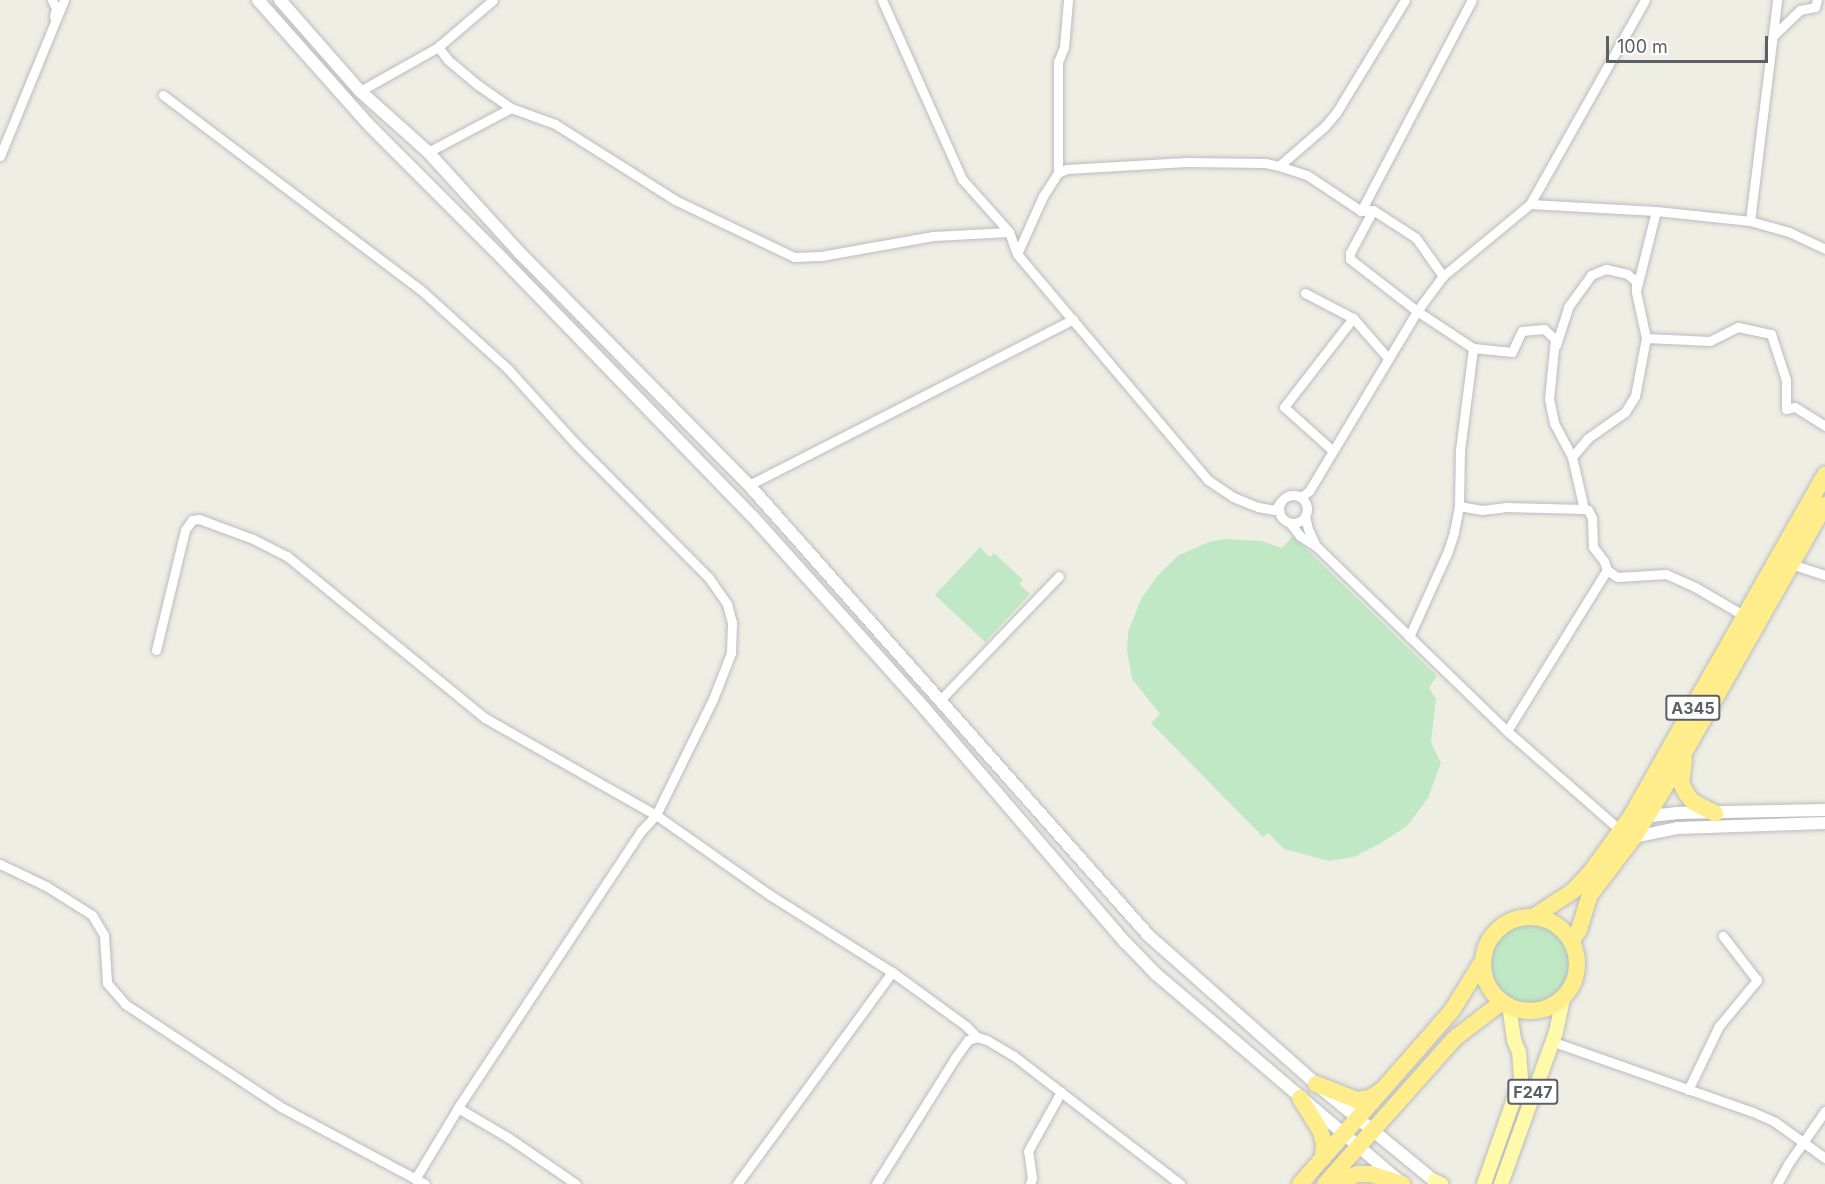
<!DOCTYPE html>
<style>
body{margin:0}
#map{position:relative;width:1825px;height:1184px;overflow:hidden;background:#efeee4;font-family:Inter,sans-serif}
div>[style]{position:absolute}
.green>*{inset:0;background:#c0e8c4}
.round{border-radius:50%}
.roads{filter:drop-shadow(0 0 2px #b9bcc1) drop-shadow(0 0 2px #b9bcc1)}
.street>*{height:9px;margin:-4.5px;padding:0 4.5px;transform-origin:4.5px;border-radius:4.5px;background:#fff}
.street>.ring{margin:-4.5px;padding:0;box-sizing:content-box;background:none;border:9px solid #fff;border-radius:50%}
.secondary>*{height:12px;margin:-6px;padding:0 6px;transform-origin:6px;border-radius:6px;background:#fff}
.primary>*{height:14px;margin:-7px;padding:0 7px;transform-origin:7px;border-radius:7px;background:#fff9aa}
.highway>*{height:16px;margin:-8px;padding:0 8px;transform-origin:8px;border-radius:8px;background:#ffed8c}
.highway>.ring{margin:-8px;padding:0;box-sizing:content-box;background:none;border:16px solid #ffed8c;border-radius:50%}
span{translate:-50% -50%;white-space:nowrap;text-align:center;line-height:1.15;-webkit-text-stroke:6px #fff;paint-order:stroke}
.shield-label span{padding:2px 4px;background:#fff;border:2px solid;border-radius:4px;-webkit-text-stroke-width:0}
.shield-label{font-size:16px;color:#5c5f66;font-weight:700}
.scale{position:absolute;left:1606px;top:36px;width:162px;height:27px;box-sizing:border-box;border:3px solid #5c5f66;border-top:0;padding-left:8px;font-size:18px;line-height:21px;white-space:nowrap;color:#5c5f66;-webkit-text-stroke:4px #fff;paint-order:stroke}
</style>
<div id="map">
<div class="green">
<div style="clip-path:polygon(1293px 536px,1437px 676px,1429px 688px,1436px 699px,1431px 742px,1441px 763px,1428px 798px,1407px 826px,1381px 843px,1354px 857px,1329px 861px,1284px 849px,1268px 833px,1263px 837px,1151px 723px,1160px 714px,1132px 679px,1127px 650px,1128px 632px,1141px 599px,1158px 575px,1179px 555px,1209px 542px,1224px 539px,1261px 541px,1282px 548px)"></div>
<div style="clip-path:polygon(980px 547px,990px 557px,994px 553px,1023px 580px,1019px 584px,1030px 594px,985px 642px,935px 595px)"></div>
<div class="round" style="left:1488px;top:925px;width:82px;height:82px"></div>
</div>
<div class="roads">
<div class="street">
<div style="left:52px;top:0;width:9px;rotate:63deg"></div>
<div style="left:56px;top:8px;width:9px;rotate:103deg"></div>
<div style="left:882px;top:0;width:196px;rotate:65.9deg"></div>
<div style="left:962px;top:179px;width:71px;rotate:48.4deg"></div>
<div style="left:1009px;top:232px;width:23px;rotate:70deg"></div>
<div style="left:1017px;top:254px;width:296px;rotate:49.8deg"></div>
<div style="left:1208px;top:480px;width:30px;rotate:34deg"></div>
<div style="left:1233px;top:497px;width:27px;rotate:22deg"></div>
<div style="left:1258px;top:507px;width:17px;rotate:10deg"></div>
<div style="left:1275px;top:510px;width:11px;rotate:-56deg"></div>
<div style="left:1775px;top:34px;width:35px;rotate:-44deg"></div>
<div style="left:1800px;top:10px;width:15px;rotate:-11deg"></div>
<div style="left:1815px;top:7px;width:7px;rotate:-74deg"></div>
<div style="left:438px;top:47px;width:16px;rotate:52deg"></div>
<div style="left:448px;top:60px;width:39px;rotate:40deg"></div>
<div style="left:478px;top:85px;width:40px;rotate:34.9deg"></div>
<div style="left:360px;top:91px;width:90px;rotate:-29.4deg"></div>
<div style="left:438px;top:47px;width:72px;rotate:-40.5deg"></div>
<div style="left:163px;top:95px;width:323px;rotate:37.1deg"></div>
<div style="left:421px;top:290px;width:118px;rotate:42.2deg"></div>
<div style="left:508px;top:369px;width:101px;rotate:47.8deg"></div>
<div style="left:576px;top:444px;width:189px;rotate:45.2deg"></div>
<div style="left:709px;top:578px;width:32px;rotate:55deg"></div>
<div style="left:727px;top:604px;width:20px;rotate:75deg"></div>
<div style="left:732px;top:623px;width:30px;rotate:92deg"></div>
<div style="left:731px;top:653px;width:49px;rotate:111.4deg"></div>
<div style="left:713px;top:699px;width:129px;rotate:116.2deg"></div>
<div style="left:656px;top:815px;width:22px;rotate:133deg"></div>
<div style="left:641px;top:831px;width:332px;rotate:123.5deg"></div>
<div style="left:458px;top:1108px;width:83px;rotate:121.2deg"></div>
<div style="left:428px;top:152px;width:94px;rotate:-27.9deg"></div>
<div style="left:511px;top:108px;width:47px;rotate:20deg"></div>
<div style="left:555px;top:124px;width:142px;rotate:32.3deg"></div>
<div style="left:675px;top:200px;width:132px;rotate:25.6deg"></div>
<div style="left:794px;top:257px;width:27px;rotate:-2deg"></div>
<div style="left:821px;top:256px;width:114px;rotate:-10.1deg"></div>
<div style="left:933px;top:236px;width:76px;rotate:-3deg"></div>
<div style="left:0;top:156px;width:169px;rotate:-67.7deg"></div>
<div style="left:1279px;top:166px;width:61px;rotate:-41deg"></div>
<div style="left:1325px;top:126px;width:17px;rotate:-50deg"></div>
<div style="left:1336px;top:113px;width:132px;rotate:-58.6deg"></div>
<div style="left:1058px;top:173px;width:10px;rotate:-24deg"></div>
<div style="left:1067px;top:169px;width:119px;rotate:-3.4deg"></div>
<div style="left:1186px;top:162px;width:79px;rotate:0.7deg"></div>
<div style="left:1265px;top:163px;width:14px;rotate:12deg"></div>
<div style="left:1279px;top:166px;width:29px;rotate:18deg"></div>
<div style="left:1307px;top:175px;width:65px;rotate:33.7deg"></div>
<div style="left:1361px;top:211px;width:12px;rotate:-5deg"></div>
<div style="left:1373px;top:210px;width:51px;rotate:33.1deg"></div>
<div style="left:1416px;top:238px;width:47px;rotate:54.6deg"></div>
<div style="left:1530px;top:204px;width:126px;rotate:3.2deg"></div>
<div style="left:1656px;top:211px;width:95px;rotate:6.1deg"></div>
<div style="left:1750px;top:221px;width:41px;rotate:15.8deg"></div>
<div style="left:1789px;top:232px;width:40px;rotate:25deg"></div>
<div style="left:1373px;top:210px;width:49px;rotate:118.1deg"></div>
<div style="left:1350px;top:253px;width:6px;rotate:90deg"></div>
<div style="left:1350px;top:259px;width:85px;rotate:37.8deg"></div>
<div style="left:1417px;top:311px;width:67px;rotate:33.5deg"></div>
<div style="left:1473px;top:348px;width:39px;rotate:6deg"></div>
<div style="left:1512px;top:352px;width:23px;rotate:-65deg"></div>
<div style="left:1522px;top:331px;width:22px;rotate:-5deg"></div>
<div style="left:1544px;top:329px;width:15px;rotate:42deg"></div>
<div style="left:1555px;top:339px;width:60px;rotate:95.7deg"></div>
<div style="left:1549px;top:399px;width:25px;rotate:78deg"></div>
<div style="left:1554px;top:423px;width:38px;rotate:62deg"></div>
<div style="left:1572px;top:457px;width:53px;rotate:77deg"></div>
<div style="left:1584px;top:509px;width:4px;rotate:14deg"></div>
<div style="left:1588px;top:510px;width:9px;rotate:63deg"></div>
<div style="left:1592px;top:518px;width:29px;rotate:88deg"></div>
<div style="left:1593px;top:547px;width:18px;rotate:52deg"></div>
<div style="left:1604px;top:561px;width:9px;rotate:72deg"></div>
<div style="left:1607px;top:570px;width:12px;rotate:35deg"></div>
<div style="left:1617px;top:577px;width:49px;rotate:-3.5deg"></div>
<div style="left:1666px;top:574px;width:32px;rotate:24deg"></div>
<div style="left:1695px;top:587px;width:56px;rotate:30.3deg"></div>
<div style="left:1361px;top:211px;width:238px;rotate:-62.3deg"></div>
<div style="left:1750px;top:221px;width:223px;rotate:-83deg"></div>
<div style="left:1017px;top:254px;width:64px;rotate:-65.9deg"></div>
<div style="left:1043px;top:196px;width:27px;rotate:-57deg"></div>
<div style="left:1058px;top:173px;width:111px;rotate:-90deg"></div>
<div style="left:1058px;top:62px;width:16px;rotate:-68deg"></div>
<div style="left:1064px;top:47px;width:47px;rotate:-85.1deg"></div>
<div style="left:1637px;top:287px;width:78px;rotate:-76deg"></div>
<div style="left:1305px;top:293px;width:54px;rotate:27.5deg"></div>
<div style="left:1353px;top:318px;width:53px;rotate:48.8deg"></div>
<div style="left:1646px;top:338px;width:64px;rotate:2.7deg"></div>
<div style="left:1710px;top:341px;width:31px;rotate:-27deg"></div>
<div style="left:1738px;top:327px;width:34px;rotate:12deg"></div>
<div style="left:1771px;top:334px;width:48px;rotate:71.9deg"></div>
<div style="left:1786px;top:380px;width:29px;rotate:90deg"></div>
<div style="left:1786px;top:409px;width:9px;rotate:-13deg"></div>
<div style="left:1795px;top:407px;width:36px;rotate:32deg"></div>
<div style="left:1556px;top:345px;width:40px;rotate:-72deg"></div>
<div style="left:1568px;top:307px;width:39px;rotate:-54deg"></div>
<div style="left:1591px;top:275px;width:16px;rotate:-22deg"></div>
<div style="left:1606px;top:269px;width:22px;rotate:13deg"></div>
<div style="left:1627px;top:274px;width:11px;rotate:38deg"></div>
<div style="left:1636px;top:281px;width:11px;rotate:90deg"></div>
<div style="left:1636px;top:292px;width:47px;rotate:77.7deg"></div>
<div style="left:1646px;top:338px;width:59px;rotate:100.7deg"></div>
<div style="left:1635px;top:396px;width:19px;rotate:122deg"></div>
<div style="left:1625px;top:412px;width:45px;rotate:144.9deg"></div>
<div style="left:1588px;top:438px;width:25px;rotate:130deg"></div>
<div style="left:1332px;top:450px;width:64px;rotate:-138.1deg"></div>
<div style="left:1284px;top:407px;width:113px;rotate:-52.2deg"></div>
<div style="left:749px;top:485px;width:364px;rotate:-27.1deg"></div>
<div class="ring" style="left:1279px;top:495px;width:19px;height:19px"></div>
<div style="left:1301px;top:497px;width:10px;rotate:-37deg"></div>
<div style="left:1309px;top:491px;width:210px;rotate:-59deg"></div>
<div style="left:1417px;top:311px;width:44px;rotate:-53.4deg"></div>
<div style="left:1443px;top:276px;width:113px;rotate:-39.6deg"></div>
<div style="left:1530px;top:204px;width:234px;rotate:-60.6deg"></div>
<div style="left:1459px;top:506px;width:23px;rotate:10deg"></div>
<div style="left:1482px;top:510px;width:23px;rotate:-7deg"></div>
<div style="left:1505px;top:507px;width:79px;rotate:1.5deg"></div>
<div style="left:1305px;top:516px;width:13px;rotate:77deg"></div>
<div style="left:1308px;top:529px;width:19px;rotate:65deg"></div>
<div style="left:1290px;top:523px;width:16px;rotate:52deg"></div>
<div style="left:1300px;top:536px;width:19px;rotate:32deg"></div>
<div style="left:1316px;top:546px;width:266px;rotate:44.1deg"></div>
<div style="left:1507px;top:731px;width:150px;rotate:41.2deg"></div>
<div style="left:1791px;top:564px;width:36px;rotate:18deg"></div>
<div style="left:1409px;top:637px;width:94px;rotate:-65.6deg"></div>
<div style="left:1448px;top:551px;width:20px;rotate:-72deg"></div>
<div style="left:1454px;top:532px;width:26px;rotate:-79deg"></div>
<div style="left:1459px;top:506px;width:56px;rotate:-89deg"></div>
<div style="left:1460px;top:450px;width:103px;rotate:-82.7deg"></div>
<div style="left:156px;top:650px;width:123px;rotate:-76.4deg"></div>
<div style="left:185px;top:530px;width:12px;rotate:-55deg"></div>
<div style="left:192px;top:520px;width:7px;rotate:-8deg"></div>
<div style="left:199px;top:519px;width:58px;rotate:20.3deg"></div>
<div style="left:253px;top:539px;width:38px;rotate:27deg"></div>
<div style="left:287px;top:556px;width:256px;rotate:39.3deg"></div>
<div style="left:485px;top:718px;width:197px;rotate:29.6deg"></div>
<div style="left:656px;top:815px;width:139px;rotate:35.1deg"></div>
<div style="left:770px;top:895px;width:144px;rotate:32.3deg"></div>
<div style="left:892px;top:972px;width:92px;rotate:36.1deg"></div>
<div style="left:966px;top:1026px;width:16px;rotate:45deg"></div>
<div style="left:941px;top:699px;width:170px;rotate:-46.2deg"></div>
<div style="left:1507px;top:731px;width:190px;rotate:-58.2deg"></div>
<div style="left:0;top:864px;width:51px;rotate:25.6deg"></div>
<div style="left:46px;top:886px;width:54px;rotate:32.2deg"></div>
<div style="left:92px;top:915px;width:23px;rotate:59deg"></div>
<div style="left:104px;top:935px;width:48px;rotate:86.4deg"></div>
<div style="left:107px;top:983px;width:28px;rotate:49deg"></div>
<div style="left:125px;top:1004px;width:187px;rotate:33.4deg"></div>
<div style="left:281px;top:1107px;width:163px;rotate:28.1deg"></div>
<div style="left:1551px;top:1041px;width:214px;rotate:19.4deg"></div>
<div style="left:1753px;top:1112px;width:24px;rotate:24deg"></div>
<div style="left:1775px;top:1122px;width:62px;rotate:35.8deg"></div>
<div style="left:1688px;top:1090px;width:71px;rotate:-64.2deg"></div>
<div style="left:1719px;top:1026px;width:60px;rotate:-50.4deg"></div>
<div style="left:1757px;top:980px;width:56px;rotate:-127.7deg"></div>
<div style="left:458px;top:1108px;width:59px;rotate:30.5deg"></div>
<div style="left:509px;top:1138px;width:81px;rotate:34.5deg"></div>
<div style="left:737px;top:1184px;width:263px;rotate:-53.8deg"></div>
<div style="left:876px;top:1184px;width:149px;rotate:-57.9deg"></div>
<div style="left:955px;top:1058px;width:22px;rotate:-54deg"></div>
<div style="left:968px;top:1040px;width:9px;rotate:-18deg"></div>
<div style="left:977px;top:1037px;width:10px;rotate:17deg"></div>
<div style="left:987px;top:1040px;width:31px;rotate:31deg"></div>
<div style="left:1014px;top:1056px;width:210px;rotate:37.6deg"></div>
<div style="left:1030px;top:1184px;width:6px;rotate:-72deg"></div>
<div style="left:1032px;top:1178px;width:27px;rotate:-98deg"></div>
<div style="left:1028px;top:1151px;width:68px;rotate:-60.8deg"></div>
<div style="left:1777px;top:1184px;width:23px;rotate:-61deg"></div>
<div style="left:1788px;top:1164px;width:65px;rotate:-55.1deg"></div>
</div>
<div class="secondary">
<div style="left:258px;top:0;width:169px;rotate:48.4deg"></div>
<div style="left:370px;top:126px;width:177px;rotate:45deg"></div>
<div style="left:495px;top:251px;width:371px;rotate:45.9deg"></div>
<div style="left:753px;top:517px;width:258px;rotate:48.1deg"></div>
<div style="left:925px;top:709px;width:307px;rotate:49.4deg"></div>
<div style="left:1125px;top:942px;width:45px;rotate:45.9deg"></div>
<div style="left:1156px;top:974px;width:318px;rotate:40.4deg"></div>
<div style="left:280px;top:0;width:121px;rotate:48.7deg"></div>
<div style="left:360px;top:91px;width:91px;rotate:41.9deg"></div>
<div style="left:428px;top:152px;width:137px;rotate:47.7deg"></div>
<div style="left:520px;top:253px;width:326px;rotate:45.4deg"></div>
<div style="left:749px;top:485px;width:603px;rotate:48.43deg"></div>
<div style="left:1149px;top:936px;width:223px;rotate:41.5deg"></div>
<div style="left:1316px;top:1084px;width:158px;rotate:39.3deg"></div>
<div style="left:1640px;top:817px;width:36px;rotate:-6deg"></div>
<div style="left:1676px;top:813px;width:149px;rotate:-1.2deg"></div>
<div style="left:1634px;top:837px;width:44px;rotate:-11.8deg"></div>
<div style="left:1677px;top:828px;width:148px;rotate:-1.9deg"></div>
</div>
<div class="primary">
<div style="left:1434px;top:1181px;width:8px;rotate:23deg"></div>
<div style="left:1484px;top:1184px;width:111px;rotate:-70.6deg"></div>
<div style="left:1521px;top:1079px;width:27px;rotate:-94deg"></div>
<div style="left:1519px;top:1052px;width:13px;rotate:-113deg"></div>
<div style="left:1514px;top:1040px;width:34px;rotate:-98deg"></div>
<div style="left:1501px;top:1184px;width:162px;rotate:-70.1deg"></div>
<div style="left:1556px;top:1032px;width:34px;rotate:-78deg"></div>
</div>
<div class="highway">
<div style="left:1684px;top:760px;width:23px;rotate:97deg"></div>
<div style="left:1681px;top:783px;width:11px;rotate:63deg"></div>
<div style="left:1686px;top:793px;width:11px;rotate:52deg"></div>
<div style="left:1693px;top:802px;width:25px;rotate:27deg"></div>
<div style="left:1533px;top:917px;width:48px;rotate:-33deg"></div>
<div style="left:1573px;top:891px;width:25px;rotate:-47deg"></div>
<div style="left:1590px;top:873px;width:68px;rotate:-54deg"></div>
<div style="left:1630px;top:818px;width:395px;rotate:-60.4deg"></div>
<div class="ring" style="left:1483px;top:917px;width:78px;height:78px"></div>
<div style="left:1571px;top:941px;width:14px;rotate:-54deg"></div>
<div style="left:1579px;top:930px;width:37px;rotate:-73deg"></div>
<div style="left:1590px;top:895px;width:73px;rotate:-52.8deg"></div>
<div style="left:1634px;top:837px;width:55px;rotate:-58.3deg"></div>
<div style="left:1663px;top:790px;width:328px;rotate:-60.4deg"></div>
<div style="left:1316px;top:1084px;width:44px;rotate:21.3deg"></div>
<div style="left:1357px;top:1100px;width:13px;rotate:-9deg"></div>
<div style="left:1370px;top:1098px;width:11px;rotate:-34deg"></div>
<div style="left:1300px;top:1098px;width:38px;rotate:58deg"></div>
<div style="left:1320px;top:1130px;width:14px;rotate:73deg"></div>
<div style="left:1324px;top:1143px;width:15px;rotate:94deg"></div>
<div style="left:1300px;top:1184px;width:232px;rotate:-48.8deg"></div>
<div style="left:1453px;top:1009px;width:57px;rotate:-58.5deg"></div>
<div style="left:1325px;top:1184px;width:195px;rotate:-48.3deg"></div>
<div style="left:1455px;top:1038px;width:59px;rotate:-37.5deg"></div>
<div style="left:1333px;top:1184px;width:27px;rotate:-22deg"></div>
<div style="left:1358px;top:1174px;width:13px"></div>
<div style="left:1371px;top:1174px;width:33px;rotate:18deg"></div>
</div>
</div>
<div class="shield-label">
<span style="left:1693px;top:708px">A345</span>
<span style="left:1533px;top:1092px">F247</span>
</div>
<div class="scale">100 m</div>
</div>
